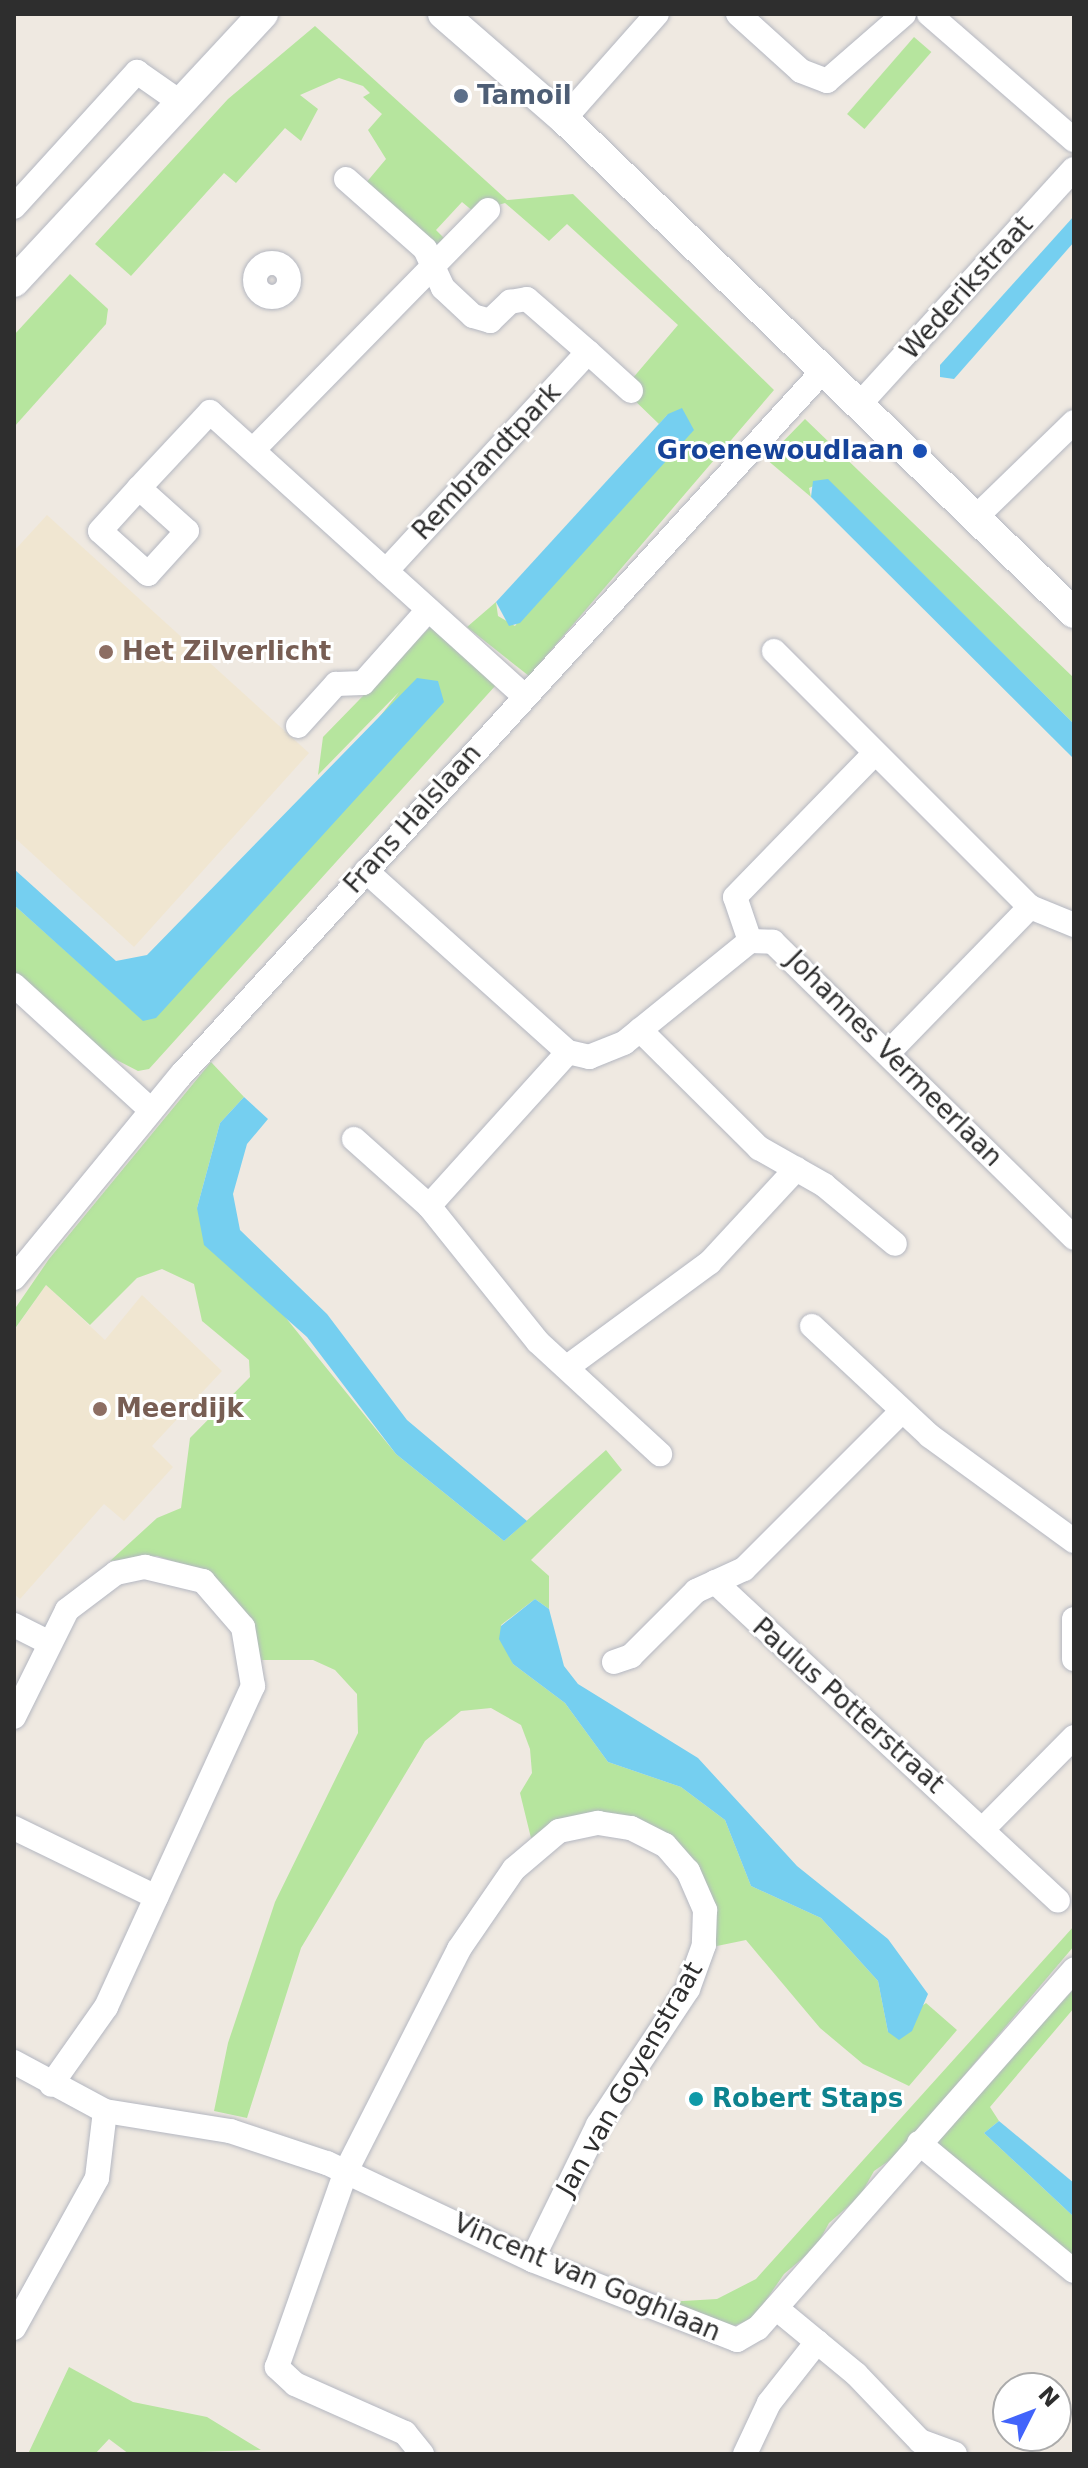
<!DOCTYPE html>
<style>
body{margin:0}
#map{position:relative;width:1088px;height:2468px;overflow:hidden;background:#efe9e1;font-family:"DejaVu Sans",sans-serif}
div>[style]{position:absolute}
.education>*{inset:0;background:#f0e6d1}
.green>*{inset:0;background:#b6e59e;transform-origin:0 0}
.water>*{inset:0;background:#75cff0}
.roads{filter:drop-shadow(0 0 2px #b4b7c1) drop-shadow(0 0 2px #b4b7c1)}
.minor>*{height:24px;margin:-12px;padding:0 12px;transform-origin:12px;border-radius:12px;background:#fff}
.minor>.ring{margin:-12px;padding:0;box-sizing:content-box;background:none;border:24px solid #fff;border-radius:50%}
.tertiary>*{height:30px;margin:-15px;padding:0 15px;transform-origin:15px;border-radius:15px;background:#fff}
.dots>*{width:22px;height:22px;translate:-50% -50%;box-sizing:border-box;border:4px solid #fff;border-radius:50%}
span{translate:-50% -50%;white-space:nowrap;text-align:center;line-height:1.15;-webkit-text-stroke:6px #fff;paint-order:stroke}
.service-label{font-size:26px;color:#4e5e75;font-weight:700}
.left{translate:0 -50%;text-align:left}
.street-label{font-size:26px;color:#2e2e2e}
.transit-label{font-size:26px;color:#164399;font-weight:700}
.right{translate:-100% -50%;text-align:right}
.education-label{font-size:26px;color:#785e54;font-weight:700}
.culture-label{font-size:26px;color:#0d838f;font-weight:700}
.frame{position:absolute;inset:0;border:16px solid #2e2e2e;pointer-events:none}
.north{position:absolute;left:992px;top:2372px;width:80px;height:80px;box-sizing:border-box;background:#fff;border:2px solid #ababab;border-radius:50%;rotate:48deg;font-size:22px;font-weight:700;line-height:32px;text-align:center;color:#2e2e2e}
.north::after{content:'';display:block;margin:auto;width:28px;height:36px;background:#4264fb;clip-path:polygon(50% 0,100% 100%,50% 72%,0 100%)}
</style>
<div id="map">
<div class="education">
<div style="clip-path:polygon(47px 515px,309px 753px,134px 947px,14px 837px,14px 551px)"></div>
<div style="clip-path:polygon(46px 1285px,105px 1340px,142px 1295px,222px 1371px,152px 1446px,173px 1467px,124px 1521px,104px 1504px,20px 1599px,14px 1594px,14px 1331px)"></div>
</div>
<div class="green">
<div style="clip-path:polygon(315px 26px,507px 200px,573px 194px,774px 390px,529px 676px,467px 627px,496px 602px,498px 616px,515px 626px,668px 414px,659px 424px,631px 397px,632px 379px,678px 325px,567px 224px,549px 241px,505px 203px,474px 212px,462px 202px,436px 230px,446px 240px,436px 244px,365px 184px,386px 159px,368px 130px,382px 114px,363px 97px,370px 93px,363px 86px,339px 78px,300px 95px,318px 109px,301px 141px,285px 128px,236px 183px,224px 173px,131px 276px,95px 244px,228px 99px)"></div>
<div style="left:914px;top:37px;width:23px;height:102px;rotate:41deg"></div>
<div style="clip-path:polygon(70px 274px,108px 309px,106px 324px,14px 427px,14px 335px)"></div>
<div style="clip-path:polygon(805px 419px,1074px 678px,1074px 724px,828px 480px,809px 488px,811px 497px,766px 459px)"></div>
<div style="clip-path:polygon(430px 627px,496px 685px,149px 1069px,138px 1071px,105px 1054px,14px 972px,14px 905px,143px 1020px,399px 692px,318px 775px,323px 737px)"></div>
<div style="clip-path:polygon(211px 1062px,244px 1097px,220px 1123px,197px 1208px,396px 1454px,504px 1541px,606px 1450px,622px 1470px,531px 1560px,549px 1576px,549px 1609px,535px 1599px,501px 1625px,513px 1664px,565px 1703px,608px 1762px,681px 1787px,725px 1820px,751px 1886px,821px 1918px,878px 1981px,888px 2032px,926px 2003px,957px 2030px,909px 2086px,863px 2064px,820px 2028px,746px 1940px,712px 1947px,681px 1850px,568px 1819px,531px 1838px,520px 1793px,532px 1773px,530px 1749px,521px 1725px,491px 1708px,461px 1711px,425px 1741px,301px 1948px,247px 2118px,214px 2111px,228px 2043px,275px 1902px,358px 1733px,357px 1694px,335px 1670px,313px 1660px,260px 1660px,204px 1572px,157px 1556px,110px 1561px,157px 1518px,181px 1508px,190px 1438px,250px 1377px,249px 1360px,202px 1321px,194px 1284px,162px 1269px,137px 1278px,90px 1325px,46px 1285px,14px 1330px,14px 1310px,49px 1259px)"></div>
<div style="clip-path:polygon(1074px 1926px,1074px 1946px,896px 2156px,874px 2171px,860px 2196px,829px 2223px,816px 2247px,784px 2274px,753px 2319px,733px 2326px,666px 2302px,717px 2299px,756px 2279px)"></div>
<div style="clip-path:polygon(1074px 1989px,1074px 2008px,990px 2107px,999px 2121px,984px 2133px,1074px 2217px,1074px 2260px,938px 2148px,936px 2135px)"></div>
<div style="clip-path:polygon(69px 2367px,133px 2402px,207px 2417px,261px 2450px,129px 2454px,109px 2439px,95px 2454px,28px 2454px)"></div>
</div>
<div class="water">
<div style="clip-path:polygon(1074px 216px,1074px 242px,954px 379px,940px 377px,940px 365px)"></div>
<div style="clip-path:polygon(682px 408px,694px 430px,520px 623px,509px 626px,496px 602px,668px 414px)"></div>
<div style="clip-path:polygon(828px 479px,1074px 724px,1074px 759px,811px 497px,813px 481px)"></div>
<div style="clip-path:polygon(417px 678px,438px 681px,444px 702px,156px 1018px,143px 1021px,14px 905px,14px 869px,116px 961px,147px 955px)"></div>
<div style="clip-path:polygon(244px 1097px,268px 1119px,247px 1144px,233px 1194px,240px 1230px,327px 1314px,407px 1420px,527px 1521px,504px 1541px,396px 1454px,307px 1337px,204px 1245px,197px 1208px,220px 1123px)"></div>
<div style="clip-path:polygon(535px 1599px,549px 1609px,564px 1666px,578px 1684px,698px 1758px,797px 1866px,888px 1939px,928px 1994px,912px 2031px,899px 2040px,888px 2032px,878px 1981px,821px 1918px,751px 1886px,725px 1820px,681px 1787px,608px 1762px,565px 1703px,513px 1664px,499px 1639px,501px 1626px)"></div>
<div style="clip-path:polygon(999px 2121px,1074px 2183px,1074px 2217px,984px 2133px)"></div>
</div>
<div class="roads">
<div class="minor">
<div style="left:738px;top:14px;width:85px;rotate:42.1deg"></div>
<div style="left:801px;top:71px;width:28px;rotate:21deg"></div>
<div style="left:827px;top:81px;width:102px;rotate:-41deg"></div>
<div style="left:929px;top:14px;width:192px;rotate:41deg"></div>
<div style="left:564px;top:119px;width:140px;rotate:-48.5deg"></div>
<div style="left:346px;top:179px;width:106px;rotate:41.5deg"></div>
<div style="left:425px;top:249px;width:43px;rotate:65.2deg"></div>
<div style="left:443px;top:288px;width:41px;rotate:43deg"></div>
<div style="left:473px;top:316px;width:18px;rotate:16deg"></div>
<div style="left:490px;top:321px;width:28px;rotate:-44deg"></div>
<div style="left:510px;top:302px;width:17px;rotate:-10deg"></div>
<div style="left:527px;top:299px;width:81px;rotate:41deg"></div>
<div style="left:588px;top:352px;width:298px;rotate:132.7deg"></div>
<div style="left:14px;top:207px;width:183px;rotate:-47.7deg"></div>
<div style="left:137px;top:72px;width:49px;rotate:35deg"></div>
<div class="ring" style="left:255px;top:263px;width:10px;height:10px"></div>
<div style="left:588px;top:352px;width:58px;rotate:42.2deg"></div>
<div style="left:859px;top:405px;width:319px;rotate:-47.7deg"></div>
<div style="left:253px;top:450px;width:336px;rotate:-45.6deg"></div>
<div style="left:139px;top:488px;width:104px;rotate:-46.9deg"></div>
<div style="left:210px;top:412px;width:423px;rotate:42.1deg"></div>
<div style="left:139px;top:488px;width:64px;rotate:41.9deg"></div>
<div style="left:187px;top:531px;width:58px;rotate:132.2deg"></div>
<div style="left:148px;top:574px;width:64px;rotate:-138.1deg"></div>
<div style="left:100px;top:531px;width:58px;rotate:-47.8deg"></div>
<div style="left:975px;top:518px;width:138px;rotate:-44.1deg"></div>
<div style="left:774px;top:651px;width:362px;rotate:45deg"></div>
<div style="left:1030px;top:907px;width:48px;rotate:22.2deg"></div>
<div style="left:298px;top:726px;width:57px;rotate:-47.9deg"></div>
<div style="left:336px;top:684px;width:27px;rotate:-2deg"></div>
<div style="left:363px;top:683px;width:98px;rotate:-48.3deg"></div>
<div style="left:366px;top:871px;width:271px;rotate:41.9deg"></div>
<div style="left:568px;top:1052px;width:22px;rotate:13deg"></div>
<div style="left:589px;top:1057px;width:38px;rotate:-22deg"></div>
<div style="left:624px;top:1043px;width:162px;rotate:-39deg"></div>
<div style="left:750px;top:941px;width:23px;rotate:2deg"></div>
<div style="left:773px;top:942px;width:422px;rotate:44.5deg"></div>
<div style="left:750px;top:941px;width:46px;rotate:-108.8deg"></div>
<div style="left:735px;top:897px;width:201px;rotate:-45.8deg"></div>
<div style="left:14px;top:985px;width:184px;rotate:42.4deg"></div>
<div style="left:640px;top:1030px;width:168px;rotate:44.8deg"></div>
<div style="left:759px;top:1148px;width:75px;rotate:29.6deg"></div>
<div style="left:824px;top:1185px;width:92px;rotate:39.7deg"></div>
<div style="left:888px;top:1053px;width:204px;rotate:-45.8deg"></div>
<div style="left:354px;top:1139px;width:101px;rotate:41.8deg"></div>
<div style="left:429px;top:1206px;width:174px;rotate:51.3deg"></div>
<div style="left:538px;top:1342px;width:166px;rotate:42.6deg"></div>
<div style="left:429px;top:1206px;width:207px;rotate:-47.9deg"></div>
<div style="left:14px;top:1278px;width:263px;rotate:-50.6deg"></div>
<div style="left:181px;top:1075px;width:953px;rotate:-47.64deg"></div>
<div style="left:812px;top:1326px;width:161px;rotate:43deg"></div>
<div style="left:930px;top:1436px;width:178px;rotate:36.1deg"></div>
<div style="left:570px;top:1365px;width:174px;rotate:-36.3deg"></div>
<div style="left:710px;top:1262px;width:127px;rotate:-47.2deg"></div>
<div style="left:715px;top:1582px;width:468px;rotate:42.9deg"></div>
<div style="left:1074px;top:1619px;width:40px;rotate:90deg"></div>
<div style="left:14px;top:1625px;width:40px;rotate:26.6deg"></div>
<div style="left:614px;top:1662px;width:18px;rotate:-19deg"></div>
<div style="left:631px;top:1656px;width:92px;rotate:-45deg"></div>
<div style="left:696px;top:1591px;width:53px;rotate:-24.6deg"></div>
<div style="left:744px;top:1569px;width:222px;rotate:-45deg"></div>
<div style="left:14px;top:1717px;width:119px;rotate:-63.6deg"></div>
<div style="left:67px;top:1610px;width:61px;rotate:-37.1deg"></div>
<div style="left:116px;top:1573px;width:30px;rotate:-12deg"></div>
<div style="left:145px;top:1567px;width:60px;rotate:13.6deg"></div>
<div style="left:203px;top:1581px;width:61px;rotate:49deg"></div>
<div style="left:243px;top:1627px;width:60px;rotate:80.4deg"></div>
<div style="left:253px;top:1686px;width:353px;rotate:114.6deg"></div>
<div style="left:106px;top:2007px;width:95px;rotate:125.2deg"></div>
<div style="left:14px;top:1828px;width:158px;rotate:25.9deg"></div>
<div style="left:984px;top:1828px;width:128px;rotate:-45.3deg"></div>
<div style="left:14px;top:2062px;width:103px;rotate:28.3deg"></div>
<div style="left:105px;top:2111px;width:127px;rotate:9.1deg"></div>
<div style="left:230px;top:2131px;width:102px;rotate:18.3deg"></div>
<div style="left:327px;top:2163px;width:227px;rotate:25.3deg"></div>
<div style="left:532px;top:2260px;width:220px;rotate:21.3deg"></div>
<div style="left:737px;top:2340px;width:24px;rotate:-30deg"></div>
<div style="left:758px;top:2328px;width:478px;rotate:-48.6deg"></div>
<div style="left:919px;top:2143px;width:201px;rotate:39.6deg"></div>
<div style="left:776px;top:2308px;width:104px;rotate:39.5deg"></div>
<div style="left:856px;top:2374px;width:93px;rotate:46.3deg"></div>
<div style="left:920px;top:2441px;width:37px;rotate:20deg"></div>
<div style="left:14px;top:2328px;width:171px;rotate:-61deg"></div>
<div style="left:97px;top:2178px;width:67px;rotate:-83.2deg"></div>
<div style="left:422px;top:2454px;width:27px;rotate:-129deg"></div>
<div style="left:405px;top:2433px;width:120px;rotate:-156deg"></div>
<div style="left:295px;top:2384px;width:25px;rotate:-137deg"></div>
<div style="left:277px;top:2367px;width:208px;rotate:-70.6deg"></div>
<div style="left:346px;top:2171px;width:249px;rotate:-63deg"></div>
<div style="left:459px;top:1949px;width:97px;rotate:-55.5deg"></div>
<div style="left:514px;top:1869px;width:59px;rotate:-40.2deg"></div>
<div style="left:559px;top:1831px;width:40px;rotate:-12deg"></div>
<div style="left:598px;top:1823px;width:33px;rotate:9deg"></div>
<div style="left:631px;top:1828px;width:38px;rotate:27deg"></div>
<div style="left:665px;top:1845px;width:35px;rotate:49deg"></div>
<div style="left:688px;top:1871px;width:43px;rotate:66.4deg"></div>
<div style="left:705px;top:1910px;width:35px;rotate:92deg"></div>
<div style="left:704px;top:1945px;width:47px;rotate:110deg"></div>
<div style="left:688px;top:1989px;width:163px;rotate:123.5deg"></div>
<div style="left:598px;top:2125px;width:150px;rotate:116.1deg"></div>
<div style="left:745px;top:2454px;width:56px;rotate:-64.8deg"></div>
<div style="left:769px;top:2403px;width:78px;rotate:-51.8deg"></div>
</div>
<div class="tertiary">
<div style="left:443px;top:14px;width:160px;rotate:41deg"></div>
<div style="left:564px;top:119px;width:710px;rotate:44.09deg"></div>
<div style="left:14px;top:282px;width:366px;rotate:-47.1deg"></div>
</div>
</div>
<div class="dots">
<div style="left:461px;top:96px;background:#5c6f8a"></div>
<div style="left:920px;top:451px;background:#1a4fb4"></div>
<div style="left:106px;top:652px;background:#8d6e63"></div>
<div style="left:100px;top:1409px;background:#8d6e63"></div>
<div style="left:696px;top:2099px;background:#0f9aa8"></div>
</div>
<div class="service-label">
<span class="left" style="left:477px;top:96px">Tamoil</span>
</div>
<div class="street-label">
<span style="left:967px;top:288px;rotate:-48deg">Wederikstraat</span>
<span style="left:487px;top:462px;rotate:-47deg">Rembrandtpark</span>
<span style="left:413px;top:819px;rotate:-48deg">Frans Halslaan</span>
<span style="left:894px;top:1059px;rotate:45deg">Johannes Vermeerlaan</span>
<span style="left:848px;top:1706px;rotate:42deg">Paulus Potterstraat</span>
<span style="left:630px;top:2079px;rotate:-60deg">Jan van Goyenstraat</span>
<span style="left:587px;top:2278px;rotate:23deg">Vincent van Goghlaan</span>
</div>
<div class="transit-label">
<span class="right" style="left:904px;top:451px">Groenewoudlaan</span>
</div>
<div class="education-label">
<span class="left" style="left:122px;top:652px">Het Zilverlicht</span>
<span class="left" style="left:116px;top:1409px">Meerdijk</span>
</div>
<div class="culture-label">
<span class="left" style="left:712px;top:2099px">Robert Staps</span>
</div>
<div class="frame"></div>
<div class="north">N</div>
</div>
